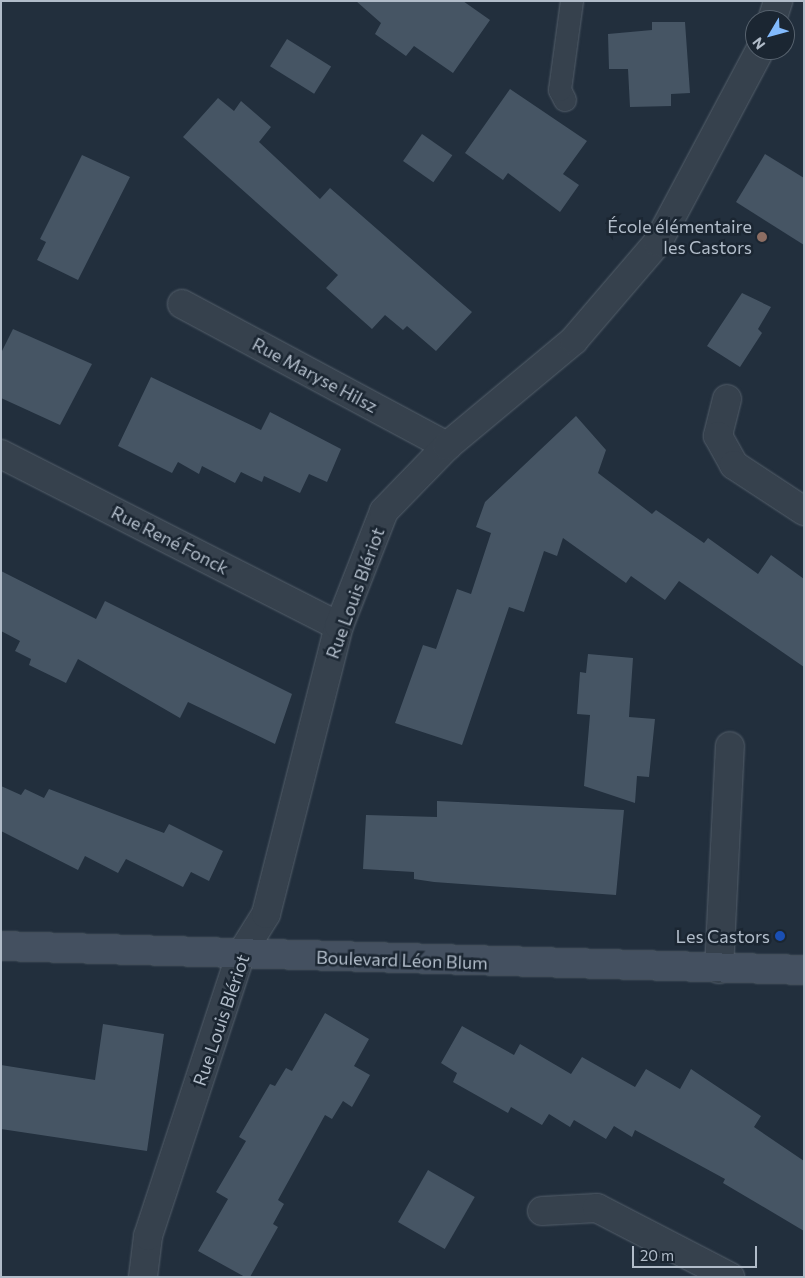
<!DOCTYPE html>
<meta charset="utf-8">
<style>
body{margin:0}
#map{position:relative;width:805px;height:1278px;overflow:hidden;background:#222f3d;font-family:Commissioner,sans-serif}
div>[style]{position:absolute}
.building>*{inset:0;background:#465564;transform-origin:0 0}
.roads{filter:drop-shadow(0 0 1px #545f6b) drop-shadow(0 0 1px #545f6b)}
.lane>*{height:22px;margin:-11px;padding:0 11px;transform-origin:11px;border-radius:11px;background:#36414d}
.street>*{height:28px;margin:-14px;padding:0 14px;transform-origin:14px;border-radius:14px;background:#36414d}
.secondary>*{height:28px;margin:-14px;padding:0 14px;transform-origin:14px;border-radius:14px;background:#445060}
.dots>*{width:14px;height:14px;translate:-50% -50%;box-sizing:border-box;border:2px solid #1b2632;border-radius:50%}
span{translate:-50% -50%;white-space:nowrap;text-align:center;line-height:1.15;-webkit-text-stroke:5px #1b2632;paint-order:stroke}
.poi-label{font-size:18px;color:#b1bcc9}
.right{translate:-100% -50%;text-align:right}
.street-label{font-size:18px;color:#b1bcc9}
.frame{position:absolute;inset:0;border:2px solid #b1bcc9;pointer-events:none}
.north{position:absolute;left:745px;top:10px;width:50px;height:50px;box-sizing:border-box;background:#1b2632;border:1px solid #57626e;border-radius:50%;rotate:233deg;font-size:14px;font-weight:700;line-height:20px;text-align:center;color:#b1bcc9}
.north::after{content:'';display:block;margin:auto;width:18px;height:22px;background:#82bafd;clip-path:polygon(50% 0,100% 100%,50% 72%,0 100%)}
.scale{position:absolute;left:632px;top:1246px;width:125px;height:22px;box-sizing:border-box;border:2px solid #b1bcc9;border-top:0;padding-left:6px;font-size:15px;line-height:18px;white-space:nowrap;color:#b1bcc9;-webkit-text-stroke:4px #1b2632;paint-order:stroke}
</style>
<div id="map">
<div class="building">
<div style="clip-path:polygon(356px 1px,463px 1px,490px 20px,453px 73px,414px 46px,406px 56px,375px 34px,381px 23px)"></div>
<div style="clip-path:polygon(652px 22px,685px 22px,690px 93px,671px 94px,671px 106px,630px 107px,628px 69px,609px 69px,608px 34px,652px 30px)"></div>
<div style="left:287px;top:39px;width:52px;height:32px;rotate:32deg"></div>
<div style="clip-path:polygon(510px 89px,587px 141px,563px 174px,579px 185px,560px 212px,508px 173px,503px 180px,465px 153px)"></div>
<div style="clip-path:polygon(218px 98px,234px 111px,241px 101px,271px 127px,259px 142px,320px 199px,330px 188px,472px 312px,436px 351px,407px 326px,403px 330px,385px 315px,372px 329px,326px 288px,338px 275px,183px 137px)"></div>
<div style="left:422px;top:134px;width:37px;height:33px;rotate:35deg"></div>
<div style="clip-path:polygon(765px 154px,804px 178px,804px 245px,736px 202px)"></div>
<div style="clip-path:polygon(82px 155px,130px 177px,78px 280px,37px 260px,46px 242px,40px 239px)"></div>
<div style="clip-path:polygon(742px 293px,771px 307px,758px 329px,762px 333px,740px 367px,707px 346px)"></div>
<div style="clip-path:polygon(13px 329px,92px 364px,60px 425px,1px 398px,1px 353px)"></div>
<div style="clip-path:polygon(151px 377px,261px 430px,270px 412px,341px 449px,327px 482px,309px 474px,300px 493px,264px 476px,262px 482px,241px 472px,235px 483px,202px 466px,199px 474px,178px 462px,172px 473px,118px 446px)"></div>
<div style="clip-path:polygon(576px 416px,606px 450px,598px 473px,652px 514px,656px 510px,704px 543px,708px 538px,758px 574px,771px 555px,804px 579px,804px 667px,679px 581px,665px 600px,631px 576px,626px 583px,563px 538px,557px 556px,544px 551px,524px 612px,509px 607px,462px 745px,395px 723px,423px 645px,436px 649px,457px 589px,471px 594px,491px 533px,476px 527px,485px 502px)"></div>
<div style="clip-path:polygon(1px 571px,96px 619px,105px 601px,292px 694px,275px 744px,188px 702px,180px 718px,78px 659px,66px 683px,29px 665px,31px 659px,15px 651px,20px 641px,1px 631px)"></div>
<div style="clip-path:polygon(588px 654px,633px 658px,629px 717px,655px 719px,649px 777px,637px 776px,635px 803px,584px 786px,590px 715px,577px 714px,580px 672px,586px 673px)"></div>
<div style="clip-path:polygon(1px 786px,21px 795px,25px 789px,44px 798px,49px 789px,164px 833px,169px 824px,223px 851px,209px 881px,191px 872px,183px 887px,126px 859px,118px 873px,85px 856px,78px 870px,1px 831px)"></div>
<div style="clip-path:polygon(437px 801px,624px 810px,616px 895px,434px 882px,414px 879px,414px 872px,363px 869px,366px 815px,437px 817px)"></div>
<div style="clip-path:polygon(325px 1013px,369px 1039px,354px 1066px,370px 1075px,352px 1107px,343px 1101px,332px 1119px,325px 1115px,278px 1200px,284px 1204px,273px 1224px,278px 1227px,250px 1277px,245px 1277px,198px 1251px,228px 1199px,216px 1192px,246px 1141px,239px 1137px,270px 1084px,275px 1086px,286px 1068px,292px 1071px)"></div>
<div style="clip-path:polygon(103px 1024px,164px 1034px,147px 1151px,1px 1129px,1px 1065px,95px 1080px)"></div>
<div style="clip-path:polygon(462px 1026px,514px 1055px,520px 1044px,571px 1074px,582px 1057px,635px 1087px,646px 1069px,680px 1089px,691px 1069px,761px 1116px,754px 1127px,804px 1161px,804px 1231px,723px 1183px,725px 1179px,635px 1130px,632px 1137px,614px 1126px,606px 1139px,574px 1120px,570px 1127px,549px 1114px,542px 1125px,511px 1107px,508px 1113px,453px 1082px,457px 1073px,441px 1063px)"></div>
<div style="left:428px;top:1170px;width:54px;height:60px;rotate:30deg"></div>
</div>
<div class="roads">
<div class="lane">
<div style="left:565px;top:100px;width:11px;rotate:-117deg"></div>
<div style="left:560px;top:90px;width:90px;rotate:-82.3deg"></div>
</div>
<div class="street">
<div style="left:772px;top:20px;width:20px;rotate:-72deg"></div>
<div style="left:182px;top:304px;width:301px;rotate:28.2deg"></div>
<div style="left:727px;top:399px;width:38px;rotate:104deg"></div>
<div style="left:718px;top:436px;width:33px;rotate:61deg"></div>
<div style="left:734px;top:465px;width:84px;rotate:33.3deg"></div>
<div style="left:1px;top:454px;width:379px;rotate:27deg"></div>
<div style="left:719px;top:969px;width:223px;rotate:-87.2deg"></div>
<div style="left:542px;top:1211px;width:55px;rotate:-3.1deg"></div>
<div style="left:597px;top:1208px;width:150px;rotate:27.4deg"></div>
<div style="left:143px;top:1277px;width:41px;rotate:-83deg"></div>
<div style="left:148px;top:1236px;width:295px;rotate:-71.8deg"></div>
<div style="left:240px;top:956px;width:49px;rotate:-58.2deg"></div>
<div style="left:266px;top:914px;width:297px;rotate:-75.8deg"></div>
<div style="left:339px;top:626px;width:123px;rotate:-68.6deg"></div>
<div style="left:384px;top:511px;width:91px;rotate:-45.9deg"></div>
<div style="left:447px;top:446px;width:165px;rotate:-39.8deg"></div>
<div style="left:574px;top:340px;width:129px;rotate:-49.4deg"></div>
<div style="left:658px;top:242px;width:217px;rotate:-62deg"></div>
</div>
<div class="secondary">
<div style="left:1px;top:946px;width:803px;rotate:1.71deg"></div>
</div>
</div>
<div class="dots">
<div style="left:762px;top:237px;background:#8d6e63"></div>
<div style="left:780px;top:936px;background:#1a4fb4"></div>
</div>
<div class="poi-label">
<span class="right" style="left:752px;top:237px">École élémentaire<br>les Castors</span>
<span class="right" style="left:770px;top:936px">Les Castors</span>
</div>
<div class="street-label">
<span style="left:315px;top:375px;rotate:28deg">Rue Maryse Hilsz</span>
<span style="left:170px;top:540px;rotate:27deg">Rue René Fonck</span>
<span style="left:355px;top:593px;rotate:-70deg">Rue Louis Blériot</span>
<span style="left:402px;top:960px;rotate:2deg">Boulevard Léon Blum</span>
<span style="left:221px;top:1020px;rotate:-71deg">Rue Louis Blériot</span>
</div>
<div class="frame"></div>
<div class="north">N</div>
<div class="scale">20 m</div>
</div>
